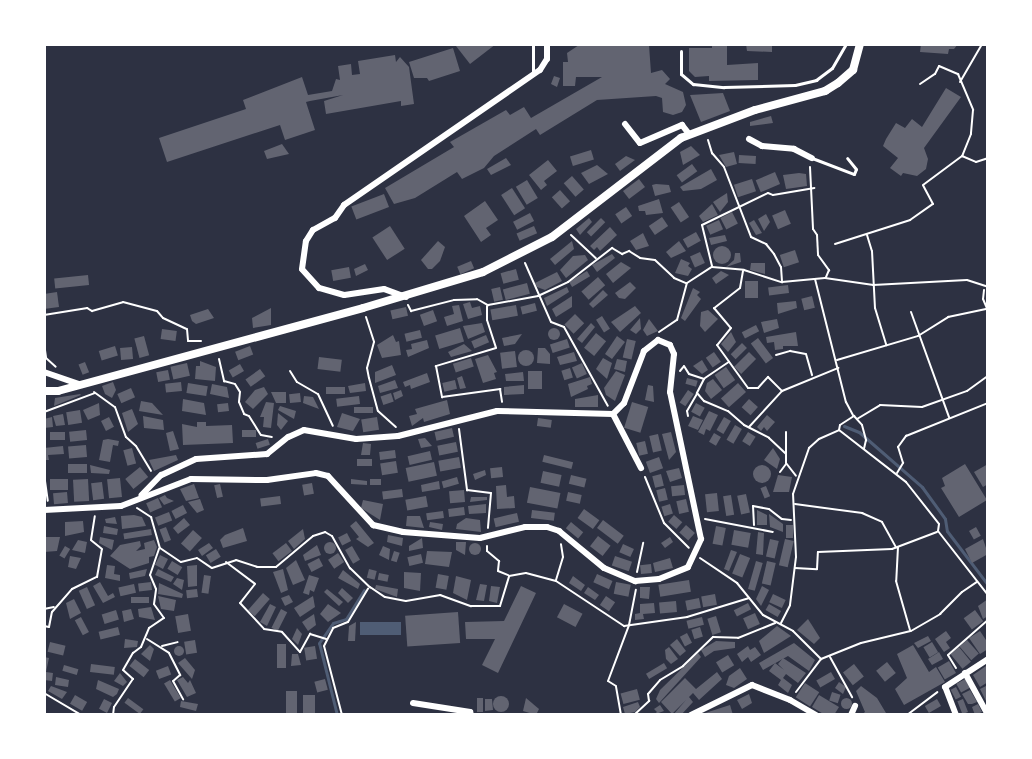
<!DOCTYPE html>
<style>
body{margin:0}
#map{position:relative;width:1032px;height:759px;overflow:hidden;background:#2d3142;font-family:Quicksand,sans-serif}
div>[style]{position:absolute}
.water>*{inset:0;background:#4f5d75;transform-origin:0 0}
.stream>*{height:3px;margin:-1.5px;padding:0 1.5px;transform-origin:1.5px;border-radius:1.5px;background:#4f5d75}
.building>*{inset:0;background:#626471;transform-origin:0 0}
.round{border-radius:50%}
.path>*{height:2px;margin:-1px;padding:0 1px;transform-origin:1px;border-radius:1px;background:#fff}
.service>*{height:3px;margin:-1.5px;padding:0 1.5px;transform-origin:1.5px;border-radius:1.5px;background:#fff}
.minor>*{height:6px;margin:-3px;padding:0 3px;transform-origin:3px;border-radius:3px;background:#fff}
.tertiary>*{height:8px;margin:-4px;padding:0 4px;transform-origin:4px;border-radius:4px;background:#fff}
span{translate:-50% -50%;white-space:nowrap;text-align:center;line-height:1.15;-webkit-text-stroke:7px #fff;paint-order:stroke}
.frame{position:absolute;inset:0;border:46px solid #fff;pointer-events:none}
</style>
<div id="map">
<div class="water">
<div style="left:401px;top:622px;width:13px;height:41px;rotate:90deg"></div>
</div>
<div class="stream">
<div style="left:844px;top:426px;width:16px;rotate:22deg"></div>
<div style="left:859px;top:432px;width:84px;rotate:41.1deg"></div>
<div style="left:922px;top:487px;width:39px;rotate:54deg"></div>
<div style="left:945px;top:519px;width:12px;rotate:81deg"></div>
<div style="left:947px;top:531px;width:68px;rotate:52.8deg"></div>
<div style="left:337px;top:715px;width:74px;rotate:-104deg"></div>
<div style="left:319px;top:643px;width:24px;rotate:-55deg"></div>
<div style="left:333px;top:623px;width:14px;rotate:-17deg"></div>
<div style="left:346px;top:619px;width:34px;rotate:-58deg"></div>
</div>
<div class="building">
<div style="clip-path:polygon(459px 44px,496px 44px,470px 64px,456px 46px)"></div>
<div style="clip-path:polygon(712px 44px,727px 44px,727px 65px,758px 63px,758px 80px,709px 81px,709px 76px,695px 77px,689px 71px,689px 48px,712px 48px)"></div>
<div style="clip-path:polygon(746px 44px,772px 44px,772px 52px,747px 51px)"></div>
<div style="clip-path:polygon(921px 44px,958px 44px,954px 49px,949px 49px,948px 54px,920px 52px)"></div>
<div style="clip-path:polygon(579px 45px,649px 45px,651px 73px,662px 70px,670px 79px,665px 84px,683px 92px,686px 105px,682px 112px,673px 115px,663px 112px,662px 98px,656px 96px,597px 100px,540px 135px,536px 129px,494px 156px,484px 168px,462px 179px,457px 172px,415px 198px,394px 204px,385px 188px,454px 147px,450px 142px,506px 110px,510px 115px,524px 107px,531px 118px,602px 77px,576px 77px,575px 86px,563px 86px,563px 62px,568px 62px,567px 53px)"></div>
<div style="clip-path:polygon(453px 48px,460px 71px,429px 81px,427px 78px,414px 78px,409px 62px)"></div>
<div style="clip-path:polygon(395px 55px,396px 62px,400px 57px,409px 67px,414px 104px,401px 106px,401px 101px,326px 114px,324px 101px,343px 95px,310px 101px,306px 102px,315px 130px,285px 140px,280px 125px,167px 162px,159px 138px,246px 109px,243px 100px,302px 77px,308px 95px,332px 91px,336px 79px,340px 80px,338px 66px,351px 64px,352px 75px,360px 74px,358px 61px)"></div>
<div style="clip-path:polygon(554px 76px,560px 78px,557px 87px,551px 84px)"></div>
<div style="clip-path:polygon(946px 88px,961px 97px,924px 148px,928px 159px,926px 169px,917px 176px,903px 173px,901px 176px,890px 168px,898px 158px,883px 146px,886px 139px,896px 123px,905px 128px,912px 119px,922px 127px)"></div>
<div style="clip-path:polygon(723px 93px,730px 111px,701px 122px,690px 95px)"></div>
<div style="clip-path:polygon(771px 116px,773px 123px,750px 126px,750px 122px)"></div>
<div style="clip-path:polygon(282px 144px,289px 154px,267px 159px,264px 151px)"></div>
<div style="clip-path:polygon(691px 146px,700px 155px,683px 165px,680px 152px)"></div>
<div style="left:591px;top:150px;width:10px;height:22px;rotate:73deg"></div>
<div style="clip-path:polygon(734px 152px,737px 164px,726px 167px,719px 155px)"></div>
<div style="left:739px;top:155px;width:17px;height:8px;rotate:3deg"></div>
<div style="clip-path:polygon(626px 156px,635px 160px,620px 171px,615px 164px)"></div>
<div style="clip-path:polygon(506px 158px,511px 165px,491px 175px,487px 169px)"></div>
<div style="clip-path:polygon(548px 160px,557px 171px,544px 181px,547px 185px,541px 190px,529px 175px)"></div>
<div style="left:692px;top:164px;width:9px;height:19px;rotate:54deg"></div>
<div style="clip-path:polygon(597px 165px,608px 174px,589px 184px,581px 173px)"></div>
<div style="clip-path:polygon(711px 169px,717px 180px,701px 189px,683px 191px,680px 187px)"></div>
<div style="left:775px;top:172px;width:13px;height:21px;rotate:67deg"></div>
<div style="clip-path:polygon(799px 173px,806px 174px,807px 186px,786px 189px,783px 175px)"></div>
<div style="left:572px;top:176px;width:18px;height:11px;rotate:49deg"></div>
<div style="left:639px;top:179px;width:10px;height:20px;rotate:53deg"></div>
<div style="left:752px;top:179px;width:13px;height:19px;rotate:72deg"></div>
<div style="left:527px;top:180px;width:21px;height:13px;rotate:59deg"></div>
<div style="clip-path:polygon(656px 184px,669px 185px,671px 192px,655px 196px,652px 185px)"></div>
<div style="left:512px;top:188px;width:24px;height:13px;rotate:57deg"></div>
<div style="left:560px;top:190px;width:15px;height:11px;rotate:48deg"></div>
<div style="clip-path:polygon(727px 193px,728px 202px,720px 212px,713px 202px)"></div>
<div style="left:384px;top:194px;width:14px;height:35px;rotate:69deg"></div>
<div style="clip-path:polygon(659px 199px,663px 213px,646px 215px,645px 211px,639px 211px,638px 206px)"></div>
<div style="clip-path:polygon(485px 201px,498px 220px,486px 228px,491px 235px,481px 242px,464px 216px)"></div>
<div style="left:679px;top:202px;width:18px;height:10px;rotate:56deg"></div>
<div style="clip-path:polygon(712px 204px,718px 215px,703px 222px,699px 216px)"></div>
<div style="left:626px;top:207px;width:11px;height:13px;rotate:56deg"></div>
<div style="left:785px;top:210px;width:15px;height:14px;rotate:67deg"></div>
<div style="left:732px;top:212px;width:13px;height:13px;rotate:63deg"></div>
<div style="left:530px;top:213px;width:9px;height:19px;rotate:63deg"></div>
<div style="clip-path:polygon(766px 214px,770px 222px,764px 231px,758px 219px)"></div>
<div style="left:662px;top:217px;width:11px;height:16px;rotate:56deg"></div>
<div style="clip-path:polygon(589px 218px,592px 222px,580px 235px,576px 229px)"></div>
<div style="left:601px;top:218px;width:6px;height:20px;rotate:45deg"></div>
<div style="left:719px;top:220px;width:10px;height:14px;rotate:66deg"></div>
<div style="clip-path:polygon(754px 220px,762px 233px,756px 235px,749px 223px)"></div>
<div style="left:390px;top:226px;width:27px;height:21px;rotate:57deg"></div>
<div style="left:534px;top:226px;width:8px;height:19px;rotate:67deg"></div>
<div style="clip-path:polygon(610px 227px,617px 235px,600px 251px,597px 247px,594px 250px,590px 246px)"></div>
<div style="left:696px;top:232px;width:10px;height:15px;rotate:61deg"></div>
<div style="clip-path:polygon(643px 233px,649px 246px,636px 250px,630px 241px)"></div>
<div style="clip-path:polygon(725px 235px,727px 241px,711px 245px,709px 238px)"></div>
<div style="clip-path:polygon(438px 241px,445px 247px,440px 261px,432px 269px,428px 269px,421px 260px)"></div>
<div style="clip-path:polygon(572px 241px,574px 249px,555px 265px,550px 259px)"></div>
<div style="clip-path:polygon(679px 241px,686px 251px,671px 258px,666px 252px)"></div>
<div class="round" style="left:713px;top:246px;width:18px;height:18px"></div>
<div style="left:795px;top:250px;width:13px;height:16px;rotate:72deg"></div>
<div style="left:700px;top:252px;width:12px;height:11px;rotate:66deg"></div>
<div style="clip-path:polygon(735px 253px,740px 253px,741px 262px,726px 267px,734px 260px)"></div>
<div style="clip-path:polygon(612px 254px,615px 258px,597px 272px,592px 265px)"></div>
<div style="clip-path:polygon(585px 255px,588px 260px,566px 278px,560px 270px,573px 256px)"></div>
<div style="clip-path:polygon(681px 259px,690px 263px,688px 266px,692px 269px,688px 276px,675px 273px)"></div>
<div style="left:471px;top:261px;width:8px;height:15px;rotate:67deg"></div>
<div style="clip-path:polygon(621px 262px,631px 268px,613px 283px,606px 274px)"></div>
<div style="clip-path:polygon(751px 263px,765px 263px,765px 274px,750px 270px)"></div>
<div style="clip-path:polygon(365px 264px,368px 270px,356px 276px,354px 269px)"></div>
<div style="left:349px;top:267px;width:11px;height:18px;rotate:80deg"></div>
<div style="left:516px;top:269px;width:11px;height:16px;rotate:75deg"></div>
<div style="left:587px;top:271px;width:6px;height:21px;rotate:59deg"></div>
<div style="clip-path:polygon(721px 271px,729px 275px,716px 284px,712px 278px)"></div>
<div style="clip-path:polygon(557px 272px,562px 281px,545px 290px,537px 287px,535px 283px)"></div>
<div style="left:88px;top:275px;width:10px;height:34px;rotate:84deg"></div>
<div style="left:598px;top:277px;width:11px;height:22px;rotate:49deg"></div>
<div style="left:758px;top:281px;width:17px;height:13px;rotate:90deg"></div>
<div style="clip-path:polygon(630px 282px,636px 288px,625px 299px,619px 298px,615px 293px)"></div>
<div style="left:527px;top:283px;width:11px;height:25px;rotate:75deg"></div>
<div style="left:788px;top:285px;width:8px;height:20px;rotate:83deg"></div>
<div style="left:500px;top:287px;width:13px;height:9px;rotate:77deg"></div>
<div style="clip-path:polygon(567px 287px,569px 292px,547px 306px,544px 298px)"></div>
<div style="clip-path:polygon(693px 288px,700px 292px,697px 295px,701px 299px,685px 321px,681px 318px)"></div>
<div style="clip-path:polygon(603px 290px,608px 295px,593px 308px,589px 304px)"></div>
<div style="clip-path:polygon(57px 292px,59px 307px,44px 309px,44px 294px)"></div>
<div style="clip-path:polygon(572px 296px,572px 307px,556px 317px,552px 309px)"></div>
<div style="left:812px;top:296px;width:12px;height:11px;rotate:76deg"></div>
<div style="clip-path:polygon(796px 301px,797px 308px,778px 314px,777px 303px)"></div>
<div style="clip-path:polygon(470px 302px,472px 308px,480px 306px,482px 315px,468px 319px,463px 304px)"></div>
<div style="left:535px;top:303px;width:8px;height:15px;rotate:76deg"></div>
<div style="clip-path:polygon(459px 305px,463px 321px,447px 326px,444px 317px,454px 314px,452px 306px)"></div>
<div style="left:516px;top:305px;width:11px;height:26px;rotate:80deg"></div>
<div style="clip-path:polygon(635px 306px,641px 313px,620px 332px,611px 322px)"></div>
<div style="left:406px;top:307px;width:9px;height:16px;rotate:77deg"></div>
<div style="clip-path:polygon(271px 308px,271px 325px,253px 328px,252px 318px)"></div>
<div style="clip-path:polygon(208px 309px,214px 318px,196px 324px,192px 321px,190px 315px)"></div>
<div style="left:433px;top:310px;width:12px;height:14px;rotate:70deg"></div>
<div style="clip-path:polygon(708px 310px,718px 319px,705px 332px,700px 326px,701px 312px)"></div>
<div style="left:575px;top:314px;width:13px;height:15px;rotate:45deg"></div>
<div style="left:602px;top:316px;width:15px;height:7px;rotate:58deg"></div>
<div style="clip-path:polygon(640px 318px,641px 329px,636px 334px,630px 330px)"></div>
<div style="clip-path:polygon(649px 319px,658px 331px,647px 336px,643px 330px)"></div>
<div style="clip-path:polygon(777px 319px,779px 328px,764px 333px,761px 322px)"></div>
<div style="clip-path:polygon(482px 323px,485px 332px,468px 339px,463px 326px)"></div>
<div style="clip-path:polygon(591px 323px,595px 327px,582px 343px,577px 339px)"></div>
<div style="left:756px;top:325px;width:7px;height:16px;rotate:63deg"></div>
<div class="round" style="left:548px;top:328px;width:12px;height:12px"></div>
<div style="left:460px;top:328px;width:14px;height:26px;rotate:73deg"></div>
<div style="left:162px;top:329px;width:15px;height:10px;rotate:8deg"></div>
<div style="left:420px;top:330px;width:8px;height:16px;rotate:76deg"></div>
<div style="clip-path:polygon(731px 332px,736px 342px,728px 352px,721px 344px)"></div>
<div style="clip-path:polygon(796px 332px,798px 346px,783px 346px,783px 349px,775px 350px,774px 342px,767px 343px,766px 337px)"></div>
<div style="left:596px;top:333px;width:13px;height:19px;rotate:39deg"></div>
<div style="clip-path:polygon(522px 334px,515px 344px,504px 346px,502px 338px)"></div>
<div style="clip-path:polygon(393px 335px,396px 342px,399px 341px,401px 355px,382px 358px,377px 345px)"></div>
<div style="left:486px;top:335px;width:8px;height:16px;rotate:67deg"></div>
<div style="left:144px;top:336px;width:20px;height:10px;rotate:75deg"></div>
<div style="clip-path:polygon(617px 336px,625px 342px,612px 359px,605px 354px)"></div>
<div style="left:758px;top:338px;width:25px;height:9px;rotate:53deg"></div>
<div style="left:567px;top:339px;width:9px;height:18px;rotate:72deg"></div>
<div style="left:627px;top:339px;width:9px;height:19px;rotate:13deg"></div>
<div style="clip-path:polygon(427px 340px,429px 348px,408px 357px,406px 350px,412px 349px,411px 344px)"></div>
<div style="left:742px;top:343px;width:7px;height:16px;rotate:45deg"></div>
<div style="clip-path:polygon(464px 344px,472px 351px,451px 357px,448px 352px)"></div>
<div style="left:115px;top:346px;width:10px;height:17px;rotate:73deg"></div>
<div style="left:250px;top:346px;width:9px;height:16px;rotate:69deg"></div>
<div style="left:132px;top:347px;width:12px;height:12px;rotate:85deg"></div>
<div style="clip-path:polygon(538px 348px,545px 348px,550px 354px,550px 364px,537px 363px)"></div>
<div class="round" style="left:518px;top:350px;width:16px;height:16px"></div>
<div style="left:515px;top:351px;width:16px;height:15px;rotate:83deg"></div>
<div style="clip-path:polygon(574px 352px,577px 361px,560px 365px,557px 357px)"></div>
<div style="left:714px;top:352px;width:12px;height:10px;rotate:55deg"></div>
<div style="left:749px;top:352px;width:10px;height:21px;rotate:45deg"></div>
<div style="clip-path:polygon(488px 355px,497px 372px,494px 373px,496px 379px,483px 383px,475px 359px)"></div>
<div style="left:319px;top:357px;width:23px;height:12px;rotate:7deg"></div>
<div style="left:471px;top:358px;width:9px;height:19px;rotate:72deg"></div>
<div style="clip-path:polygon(603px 358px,612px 363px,607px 379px,596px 369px)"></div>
<div style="clip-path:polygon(617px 359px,627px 361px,625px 372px,614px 369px)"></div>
<div style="clip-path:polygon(702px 360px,708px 370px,702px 374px,693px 366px)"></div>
<div style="clip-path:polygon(200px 361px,216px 367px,215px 381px,195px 379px,196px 366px,200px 366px)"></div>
<div style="left:85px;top:362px;width:11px;height:7px;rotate:68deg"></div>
<div style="left:187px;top:363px;width:13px;height:17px;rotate:77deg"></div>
<div style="left:582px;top:363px;width:12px;height:11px;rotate:66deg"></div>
<div style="left:240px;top:364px;width:8px;height:13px;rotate:60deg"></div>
<div style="clip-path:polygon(392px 365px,396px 375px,375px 383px,375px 372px)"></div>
<div style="left:726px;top:367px;width:16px;height:14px;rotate:55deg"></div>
<div style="left:570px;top:368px;width:10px;height:9px;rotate:73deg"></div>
<div style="left:260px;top:369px;width:9px;height:18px;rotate:54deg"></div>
<div style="left:168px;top:370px;width:10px;height:12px;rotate:79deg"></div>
<div style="left:528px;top:371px;width:14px;height:18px"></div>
<div style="clip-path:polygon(616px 371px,625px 375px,615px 401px,606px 395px,604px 388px)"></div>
<div style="clip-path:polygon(523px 372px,524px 381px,506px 381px,505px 374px)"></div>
<div style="clip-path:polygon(427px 373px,430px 382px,411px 389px,410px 385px,405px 387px,403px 382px)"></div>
<div style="clip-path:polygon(462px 376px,466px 388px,460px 389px,457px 378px)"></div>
<div style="clip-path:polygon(590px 377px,592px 384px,587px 386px,588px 389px,571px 397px,568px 384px)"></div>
<div style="left:687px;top:378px;width:11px;height:6px;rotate:15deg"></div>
<div style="clip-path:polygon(713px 379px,722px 390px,711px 399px,705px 391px,707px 383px)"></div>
<div style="clip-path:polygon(395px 380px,398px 388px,380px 393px,378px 386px)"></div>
<div style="left:455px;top:380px;width:9px;height:13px;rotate:77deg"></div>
<div style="clip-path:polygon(113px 382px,116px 390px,112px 398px,105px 394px,102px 386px)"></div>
<div style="left:181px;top:382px;width:9px;height:16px;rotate:84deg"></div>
<div style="left:188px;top:383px;width:20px;height:10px;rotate:9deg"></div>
<div style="clip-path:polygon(365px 383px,366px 391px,350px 393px,348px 386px)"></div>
<div style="left:738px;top:383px;width:12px;height:23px;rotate:48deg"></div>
<div style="clip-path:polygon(212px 384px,227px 387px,229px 398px,210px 394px)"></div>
<div style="clip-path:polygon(524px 385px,524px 394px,504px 395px,504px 387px)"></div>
<div style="clip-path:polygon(648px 385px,653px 386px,654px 402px,645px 400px)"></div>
<div style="clip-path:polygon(264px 387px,268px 394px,253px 409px,245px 402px,255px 390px)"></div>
<div style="left:345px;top:387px;width:7px;height:19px;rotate:90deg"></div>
<div style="left:131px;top:388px;width:10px;height:15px;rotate:66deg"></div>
<div style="clip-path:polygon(401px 390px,403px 396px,395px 400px,393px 393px)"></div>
<div style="left:688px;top:390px;width:7px;height:15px;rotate:34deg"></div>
<div style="clip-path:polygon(271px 392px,286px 392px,286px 403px,276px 403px)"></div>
<div style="left:300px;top:393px;width:9px;height:11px;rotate:84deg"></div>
<div style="left:391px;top:393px;width:9px;height:11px;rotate:72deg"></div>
<div style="clip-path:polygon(80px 394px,81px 395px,54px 406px,55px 398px)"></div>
<div style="clip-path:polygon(598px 395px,598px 407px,575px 407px,575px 399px)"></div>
<div style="clip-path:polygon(304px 396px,313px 397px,319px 409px,303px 403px)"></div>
<div style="left:359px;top:396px;width:8px;height:23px;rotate:83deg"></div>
<div style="clip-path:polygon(183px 399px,204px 403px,206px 415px,182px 411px)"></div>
<div style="left:749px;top:399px;width:12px;height:11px;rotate:42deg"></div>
<div style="clip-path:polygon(447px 400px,450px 414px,424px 422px,423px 418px,412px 426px,409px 416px,417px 414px,415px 409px)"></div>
<div style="clip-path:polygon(141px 401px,152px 403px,163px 415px,139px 411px)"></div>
<div style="clip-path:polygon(266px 402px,274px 403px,271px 428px,263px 427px,264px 417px,260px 417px)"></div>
<div style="left:632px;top:402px;width:17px;height:27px;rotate:17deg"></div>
<div style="clip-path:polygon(99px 403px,100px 415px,88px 420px,83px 410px)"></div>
<div style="left:228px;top:403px;width:8px;height:11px;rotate:83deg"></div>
<div style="left:696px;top:403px;width:10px;height:10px;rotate:29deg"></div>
<div style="clip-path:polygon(280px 406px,296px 411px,294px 419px,278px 410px)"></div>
<div style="left:373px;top:407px;width:6px;height:19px;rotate:90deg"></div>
<div style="clip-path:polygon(132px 409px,138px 424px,128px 432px,122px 413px)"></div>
<div style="left:80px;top:410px;width:13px;height:14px;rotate:81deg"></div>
<div style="clip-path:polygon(709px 411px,718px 415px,710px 431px,706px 429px,704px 435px,698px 432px)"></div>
<div style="clip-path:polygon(278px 413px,288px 421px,281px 430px,277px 425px)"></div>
<div style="clip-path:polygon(342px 413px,360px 419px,353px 431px,337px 427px)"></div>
<div style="clip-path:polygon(63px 414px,65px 425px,56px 426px,53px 416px)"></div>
<div style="clip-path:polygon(767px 415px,775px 422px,767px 431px,764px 427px,761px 431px,757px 427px)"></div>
<div style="clip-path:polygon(143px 416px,163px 420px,164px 430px,144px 428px)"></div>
<div style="clip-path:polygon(693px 416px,703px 420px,698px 430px,688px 426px)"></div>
<div style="clip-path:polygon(52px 417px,53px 427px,44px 428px,44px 419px)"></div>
<div style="left:109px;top:417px;width:11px;height:9px;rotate:63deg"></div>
<div style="left:377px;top:417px;width:13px;height:16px;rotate:81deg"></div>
<div style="left:724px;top:417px;width:8px;height:15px;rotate:30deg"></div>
<div style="left:538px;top:418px;width:14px;height:8px;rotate:8deg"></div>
<div style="clip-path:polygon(197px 422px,206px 422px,206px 426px,232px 425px,233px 443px,183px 445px,182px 424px,197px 427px)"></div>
<div style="left:735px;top:425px;width:8px;height:17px;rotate:30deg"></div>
<div style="left:452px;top:428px;width:9px;height:18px;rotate:77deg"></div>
<div style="left:86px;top:430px;width:10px;height:17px;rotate:84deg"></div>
<div style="left:242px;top:430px;width:14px;height:7px"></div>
<div style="clip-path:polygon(173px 431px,179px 449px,170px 451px,166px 433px)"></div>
<div style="left:65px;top:432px;width:8px;height:15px;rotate:90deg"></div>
<div style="clip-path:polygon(671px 432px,676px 452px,669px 460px,662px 434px)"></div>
<div style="left:748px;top:432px;width:9px;height:11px;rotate:32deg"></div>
<div style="left:714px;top:433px;width:8px;height:10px;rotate:30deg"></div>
<div style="left:658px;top:434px;width:17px;height:9px;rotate:77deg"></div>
<div style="clip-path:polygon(425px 438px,432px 446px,421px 448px,418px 439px)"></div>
<div style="clip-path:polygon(108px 439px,119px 441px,118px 446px,113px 445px,110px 462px,99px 460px,103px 440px)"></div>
<div style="left:268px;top:439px;width:6px;height:13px;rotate:72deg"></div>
<div style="left:645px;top:441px;width:13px;height:9px;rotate:77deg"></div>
<div style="left:456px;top:442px;width:10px;height:19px;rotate:79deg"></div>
<div style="clip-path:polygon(363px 443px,371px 444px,370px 455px,361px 455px)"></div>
<div style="left:86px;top:445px;width:12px;height:18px;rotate:85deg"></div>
<div style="clip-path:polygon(63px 446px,64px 454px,48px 455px,49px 460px,44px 460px,44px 448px)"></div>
<div style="left:132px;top:448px;width:16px;height:9px;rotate:75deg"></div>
<div style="clip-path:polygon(773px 448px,780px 459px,777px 469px,764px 460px)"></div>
<div style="left:395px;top:450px;width:8px;height:16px;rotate:83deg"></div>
<div style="left:430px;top:451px;width:9px;height:23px;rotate:77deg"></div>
<div style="clip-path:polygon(176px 455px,178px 460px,154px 471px,149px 460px)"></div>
<div style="left:544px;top:455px;width:30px;height:7px;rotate:14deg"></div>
<div style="left:459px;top:457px;width:11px;height:21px;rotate:80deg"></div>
<div style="left:659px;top:457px;width:12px;height:14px;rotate:70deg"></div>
<div style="left:357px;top:459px;width:15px;height:7px"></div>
<div style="left:396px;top:461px;width:12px;height:16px;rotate:81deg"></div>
<div style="left:434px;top:462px;width:14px;height:29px;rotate:78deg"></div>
<div style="left:68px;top:464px;width:19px;height:9px"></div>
<div style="clip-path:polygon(965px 464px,987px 500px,959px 517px,941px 488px,945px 486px,942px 478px)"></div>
<div style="clip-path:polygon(988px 464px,988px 484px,983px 487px,974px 472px)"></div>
<div style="clip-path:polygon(90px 465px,110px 470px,109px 474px,91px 473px)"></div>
<div class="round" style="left:753px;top:465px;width:18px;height:18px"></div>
<div style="left:140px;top:467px;width:13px;height:19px;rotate:51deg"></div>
<div style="left:502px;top:467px;width:10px;height:12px;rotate:84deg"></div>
<div style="clip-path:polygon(679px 468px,682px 478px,670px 482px,666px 471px)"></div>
<div style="clip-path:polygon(485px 470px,486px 475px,475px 480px,473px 474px)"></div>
<div style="left:543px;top:471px;width:19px;height:12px;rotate:12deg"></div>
<div style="left:661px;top:474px;width:12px;height:9px;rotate:76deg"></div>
<div style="left:571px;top:475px;width:16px;height:9px;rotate:14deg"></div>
<div style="clip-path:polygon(778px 475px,792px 477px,789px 492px,773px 492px)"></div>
<div style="left:457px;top:477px;width:7px;height:16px;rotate:74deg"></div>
<div style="left:120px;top:478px;width:19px;height:13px;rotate:84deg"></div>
<div style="left:68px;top:479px;width:11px;height:18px;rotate:90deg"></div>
<div style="left:88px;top:479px;width:22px;height:15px;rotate:87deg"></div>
<div style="clip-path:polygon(351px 479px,367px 481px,367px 485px,351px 484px)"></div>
<div style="left:381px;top:479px;width:6px;height:11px;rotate:90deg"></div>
<div style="clip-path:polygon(439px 481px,440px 489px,422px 492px,421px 485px)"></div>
<div style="left:102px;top:482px;width:17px;height:11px;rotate:83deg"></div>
<div style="left:312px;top:483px;width:11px;height:10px;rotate:80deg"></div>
<div style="clip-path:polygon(194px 484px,199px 498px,186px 501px,180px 489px)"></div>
<div style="left:220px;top:484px;width:13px;height:6px;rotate:77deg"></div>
<div style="clip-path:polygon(506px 485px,507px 497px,514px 496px,515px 508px,497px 509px,496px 486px)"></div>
<div style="left:684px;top:485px;width:10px;height:13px;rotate:84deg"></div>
<div style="left:766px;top:486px;width:11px;height:6px;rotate:68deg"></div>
<div style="left:530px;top:487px;width:31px;height:16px;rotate:11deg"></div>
<div style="left:665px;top:488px;width:12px;height:9px;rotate:76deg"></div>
<div style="left:402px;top:489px;width:8px;height:20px;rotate:83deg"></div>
<div style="left:464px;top:490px;width:12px;height:15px;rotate:85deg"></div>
<div style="left:67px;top:492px;width:11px;height:14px;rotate:85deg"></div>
<div style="left:568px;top:492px;width:14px;height:9px;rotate:12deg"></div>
<div style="left:717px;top:493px;width:18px;height:12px;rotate:84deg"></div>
<div style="left:746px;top:494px;width:19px;height:9px;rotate:78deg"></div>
<div style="clip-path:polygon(165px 495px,167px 498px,174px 501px,164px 505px,159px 498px)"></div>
<div style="left:731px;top:495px;width:20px;height:8px;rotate:81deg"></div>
<div style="left:280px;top:496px;width:8px;height:20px;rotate:83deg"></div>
<div style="left:426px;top:496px;width:11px;height:21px;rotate:80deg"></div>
<div style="clip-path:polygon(471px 497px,487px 497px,487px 500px,470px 502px)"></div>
<div style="left:158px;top:498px;width:10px;height:13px;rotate:66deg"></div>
<div style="clip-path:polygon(200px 499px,204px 510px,197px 513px,188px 502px)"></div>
<div style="left:686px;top:499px;width:13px;height:10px;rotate:77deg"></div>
<div style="clip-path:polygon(363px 500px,383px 504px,380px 520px,361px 508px)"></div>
<div style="clip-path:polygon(486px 504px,486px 513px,469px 514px,468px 506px)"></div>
<div style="left:670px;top:504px;width:10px;height:9px;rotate:73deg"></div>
<div style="left:183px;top:505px;width:9px;height:13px;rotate:63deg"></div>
<div style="left:464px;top:507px;width:8px;height:16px;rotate:83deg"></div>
<div style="left:584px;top:509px;width:19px;height:11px;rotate:36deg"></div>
<div style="left:532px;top:510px;width:23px;height:8px;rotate:7deg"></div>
<div style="clip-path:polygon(757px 510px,767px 515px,767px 525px,757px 525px)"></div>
<div style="left:443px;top:511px;width:7px;height:17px;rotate:82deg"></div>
<div style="left:169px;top:512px;width:9px;height:15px;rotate:69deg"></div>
<div style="left:517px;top:513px;width:9px;height:24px;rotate:77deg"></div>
<div style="clip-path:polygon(769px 514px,783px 524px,783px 532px,770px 527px)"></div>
<div style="clip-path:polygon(134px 515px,142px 517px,146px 526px,122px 529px,121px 516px)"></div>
<div style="left:674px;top:515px;width:11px;height:9px;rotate:41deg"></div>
<div style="clip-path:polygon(407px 516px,420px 516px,424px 528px,406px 526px)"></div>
<div style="clip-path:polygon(115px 517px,117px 524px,106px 523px,105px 519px)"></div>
<div style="clip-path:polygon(184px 518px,190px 525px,178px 534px,173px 528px)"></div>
<div style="clip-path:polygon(466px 518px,480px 520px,481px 532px,456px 529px,457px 524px)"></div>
<div style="left:603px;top:520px;width:26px;height:10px;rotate:37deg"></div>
<div style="clip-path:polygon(83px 521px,84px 532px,65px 536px,65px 522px)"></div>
<div style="clip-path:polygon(356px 521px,374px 543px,368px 547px,356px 539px,359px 537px,350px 526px)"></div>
<div style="clip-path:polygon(430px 522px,443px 524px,442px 530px,429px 527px)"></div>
<div style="left:571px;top:522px;width:16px;height:8px;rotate:40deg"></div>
<div style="left:686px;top:525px;width:12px;height:10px;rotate:42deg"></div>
<div style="left:786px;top:525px;width:7px;height:13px"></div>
<div style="clip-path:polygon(104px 526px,118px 529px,117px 535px,103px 533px)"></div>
<div style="left:716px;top:526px;width:10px;height:18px;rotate:11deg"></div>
<div style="left:166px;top:527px;width:14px;height:7px;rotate:69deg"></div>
<div style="left:976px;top:527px;width:10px;height:8px;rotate:61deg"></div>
<div style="clip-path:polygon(243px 528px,247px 541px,223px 548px,220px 540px,225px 535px)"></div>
<div style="left:151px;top:529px;width:6px;height:28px;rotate:81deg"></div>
<div style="clip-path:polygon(303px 529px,305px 539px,294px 549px,288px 541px)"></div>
<div style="left:193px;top:530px;width:12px;height:18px;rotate:42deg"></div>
<div style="left:734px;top:530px;width:17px;height:15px;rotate:10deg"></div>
<div style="clip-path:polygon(758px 532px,764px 533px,763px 555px,756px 554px)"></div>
<div style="left:347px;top:533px;width:9px;height:10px;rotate:63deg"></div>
<div style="clip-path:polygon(388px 535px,403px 538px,402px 546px,387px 542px)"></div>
<div style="left:598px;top:536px;width:16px;height:13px;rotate:38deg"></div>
<div style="clip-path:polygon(44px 537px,60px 537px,57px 551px,44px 552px)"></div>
<div style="clip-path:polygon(100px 537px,114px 540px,112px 550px,99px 543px)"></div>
<div style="clip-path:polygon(670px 537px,673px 542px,665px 548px,661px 543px)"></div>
<div style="clip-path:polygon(422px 538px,423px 548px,409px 551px,409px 546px)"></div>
<div style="left:770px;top:539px;width:9px;height:18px;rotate:13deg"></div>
<div style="left:785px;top:539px;width:9px;height:27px;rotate:13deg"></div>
<div style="clip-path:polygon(983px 539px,988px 554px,972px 563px,965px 549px)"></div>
<div style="clip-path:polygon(78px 540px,87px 542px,85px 553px,72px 550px)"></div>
<div style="clip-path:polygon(154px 540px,157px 547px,154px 556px,149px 557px,149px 563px,130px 569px,110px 556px,120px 545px,140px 541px,141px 546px,136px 551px,145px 549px,144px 543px)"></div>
<div class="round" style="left:324px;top:542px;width:12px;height:12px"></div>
<div style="clip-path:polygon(456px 542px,466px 542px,465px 555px,456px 550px)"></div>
<div class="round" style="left:469px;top:543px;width:12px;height:12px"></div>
<div style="clip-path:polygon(209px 543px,213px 548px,202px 556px,198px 550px)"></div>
<div style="left:286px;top:543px;width:10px;height:17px;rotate:53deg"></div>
<div style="left:623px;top:544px;width:12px;height:9px;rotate:24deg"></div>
<div style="clip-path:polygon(317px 545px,321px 555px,305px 561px,303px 555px)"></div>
<div style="left:65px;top:546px;width:6px;height:11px;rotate:31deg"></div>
<div style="left:352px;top:546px;width:16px;height:8px;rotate:60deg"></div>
<div style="clip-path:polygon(383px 546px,390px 549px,389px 560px,379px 555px)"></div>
<div style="left:216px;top:549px;width:9px;height:12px;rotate:58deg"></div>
<div style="clip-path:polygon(731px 550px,737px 552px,729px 571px,724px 569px)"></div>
<div style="left:394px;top:551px;width:6px;height:10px;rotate:18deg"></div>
<div style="clip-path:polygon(427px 551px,452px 552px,449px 567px,425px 564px)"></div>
<div style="left:338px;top:553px;width:11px;height:12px;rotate:56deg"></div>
<div style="left:421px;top:554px;width:9px;height:14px;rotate:77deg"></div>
<div style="left:740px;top:554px;width:11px;height:21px;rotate:22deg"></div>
<div style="left:160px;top:555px;width:9px;height:11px;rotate:27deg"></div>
<div style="clip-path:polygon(70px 556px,81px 558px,76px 569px,68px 567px)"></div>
<div style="left:615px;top:556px;width:18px;height:10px;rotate:19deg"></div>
<div style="left:319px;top:558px;width:9px;height:13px;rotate:63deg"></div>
<div style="clip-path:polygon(670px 558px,673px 568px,655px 572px,653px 563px)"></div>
<div style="clip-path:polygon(296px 560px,305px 580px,293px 585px,286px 568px)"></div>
<div style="left:172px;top:561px;width:12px;height:9px;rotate:31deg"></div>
<div style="left:756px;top:561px;width:7px;height:29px;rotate:16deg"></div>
<div style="left:767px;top:561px;width:9px;height:23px;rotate:13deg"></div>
<div style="left:651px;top:564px;width:9px;height:11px;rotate:84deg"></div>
<div style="clip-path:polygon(107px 565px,115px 566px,114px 574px,120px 575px,120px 581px,105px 578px)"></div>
<div style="clip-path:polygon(197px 565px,197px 586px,188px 587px,187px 566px)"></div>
<div style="clip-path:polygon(147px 569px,145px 576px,130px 579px,129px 573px)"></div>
<div style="clip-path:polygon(158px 569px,174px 577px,171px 582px,155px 575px)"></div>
<div style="clip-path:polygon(283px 569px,288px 590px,281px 593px,273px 572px)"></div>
<div style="left:369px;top:569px;width:8px;height:9px;rotate:14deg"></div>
<div style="clip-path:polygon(343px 570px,360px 584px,358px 589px,338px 578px)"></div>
<div style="clip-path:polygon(404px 572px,421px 573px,420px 591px,404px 588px)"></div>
<div style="left:379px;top:573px;width:10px;height:7px;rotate:11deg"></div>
<div style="left:438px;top:574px;width:11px;height:14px;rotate:10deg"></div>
<div style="left:597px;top:574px;width:17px;height:9px;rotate:24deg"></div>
<div style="left:204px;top:575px;width:7px;height:18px;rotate:8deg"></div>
<div style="clip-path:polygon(309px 575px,319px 578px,314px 592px,310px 590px,309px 595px,303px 593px)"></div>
<div style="clip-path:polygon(456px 576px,471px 580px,467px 600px,453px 593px)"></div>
<div style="clip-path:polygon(573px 576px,585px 585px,581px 591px,569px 583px)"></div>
<div style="clip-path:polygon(177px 578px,184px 580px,182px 590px,173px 584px)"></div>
<div style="left:689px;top:580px;width:12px;height:31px;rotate:81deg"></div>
<div style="clip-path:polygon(100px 582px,108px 596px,113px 593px,115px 597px,103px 603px,93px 586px)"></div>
<div style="left:151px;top:582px;width:8px;height:13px;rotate:83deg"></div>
<div style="left:616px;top:582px;width:15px;height:12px;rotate:11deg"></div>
<div style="clip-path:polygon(159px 583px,183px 594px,182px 598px,158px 594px)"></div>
<div style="left:134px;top:584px;width:9px;height:16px;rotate:77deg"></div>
<div style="clip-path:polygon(480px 584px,487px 585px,484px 601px,476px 600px)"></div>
<div style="clip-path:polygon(376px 585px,398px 589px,397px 597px,375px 589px)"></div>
<div style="clip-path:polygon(491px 586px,500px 587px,497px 603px,489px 601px)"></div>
<div style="clip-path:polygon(521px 586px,536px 593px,498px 673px,482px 665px,495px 639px,466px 639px,465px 622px,504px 621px)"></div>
<div style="clip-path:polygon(762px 586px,769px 590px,761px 606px,756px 599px)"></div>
<div style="left:87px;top:587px;width:20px;height:9px;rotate:66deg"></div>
<div style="clip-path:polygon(588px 587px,599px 595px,595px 600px,584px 593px)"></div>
<div style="clip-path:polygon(640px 587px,650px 587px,649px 599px,640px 598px)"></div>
<div style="clip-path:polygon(342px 588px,353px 598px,348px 603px,338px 593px)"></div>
<div style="left:197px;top:589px;width:8px;height:11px;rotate:83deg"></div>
<div style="clip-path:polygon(327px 589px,343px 602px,339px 606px,324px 592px)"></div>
<div style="left:263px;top:593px;width:9px;height:23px;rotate:41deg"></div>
<div style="left:715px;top:594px;width:11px;height:14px;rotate:80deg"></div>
<div style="left:773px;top:594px;width:14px;height:9px;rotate:25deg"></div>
<div style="clip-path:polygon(289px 595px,293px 602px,285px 606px,281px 598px)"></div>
<div style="clip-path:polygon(158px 596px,176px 600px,174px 611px,161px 609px)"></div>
<div style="clip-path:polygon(313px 596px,315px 607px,300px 617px,294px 608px)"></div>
<div style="left:606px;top:596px;width:11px;height:11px;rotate:34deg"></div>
<div style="left:149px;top:597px;width:6px;height:18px;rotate:90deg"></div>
<div style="left:699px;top:598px;width:10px;height:14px;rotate:79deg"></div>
<div style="clip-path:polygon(74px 599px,81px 613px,70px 619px,66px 603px)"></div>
<div style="clip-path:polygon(988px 599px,988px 616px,983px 619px,978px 606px)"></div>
<div style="left:676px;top:601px;width:11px;height:17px;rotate:85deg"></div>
<div style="clip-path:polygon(654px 603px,655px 613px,643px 614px,644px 619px,635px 620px,635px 614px,640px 613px,640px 604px)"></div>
<div style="left:748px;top:603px;width:7px;height:16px;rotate:63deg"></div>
<div style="clip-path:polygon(270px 604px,276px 607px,267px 626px,260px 622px)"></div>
<div style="clip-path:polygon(328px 604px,341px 613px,328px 622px,320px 614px)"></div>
<div style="left:564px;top:604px;width:21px;height:15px;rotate:28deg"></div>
<div style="left:769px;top:604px;width:14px;height:7px;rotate:30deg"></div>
<div style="clip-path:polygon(151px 607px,155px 620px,139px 617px,138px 609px)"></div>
<div style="clip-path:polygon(131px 609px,134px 619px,124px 622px,122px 611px)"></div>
<div style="left:281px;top:609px;width:7px;height:21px;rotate:27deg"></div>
<div style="left:116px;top:610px;width:10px;height:15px;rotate:73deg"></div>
<div style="left:975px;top:610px;width:14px;height:14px;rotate:54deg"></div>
<div style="left:458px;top:612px;width:31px;height:53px;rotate:86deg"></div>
<div style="left:755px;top:613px;width:12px;height:13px;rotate:66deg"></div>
<div style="left:188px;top:614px;width:17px;height:13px;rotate:80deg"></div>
<div style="clip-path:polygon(314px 614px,316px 625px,308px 631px,302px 622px)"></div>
<div style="left:716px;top:616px;width:17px;height:9px;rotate:73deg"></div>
<div style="left:81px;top:617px;width:17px;height:7px;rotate:62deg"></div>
<div style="left:702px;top:617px;width:8px;height:16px;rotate:76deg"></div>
<div style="clip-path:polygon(808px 619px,820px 638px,814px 644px,797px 630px)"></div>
<div style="clip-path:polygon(356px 622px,355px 641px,348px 641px,349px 626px)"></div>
<div style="clip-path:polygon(777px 626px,791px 636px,764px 653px,759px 641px)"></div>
<div style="left:118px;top:627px;width:8px;height:20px;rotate:76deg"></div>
<div style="left:700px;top:627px;width:10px;height:9px;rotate:73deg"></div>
<div style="clip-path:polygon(297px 628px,302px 634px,298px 645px,292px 639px)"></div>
<div style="clip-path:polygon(946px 631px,951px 638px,946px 642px,950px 648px,944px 652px,935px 639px)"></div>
<div style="clip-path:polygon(980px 631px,988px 643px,988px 649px,980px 654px,969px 638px)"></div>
<div style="left:687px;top:633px;width:11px;height:8px;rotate:63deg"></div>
<div style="clip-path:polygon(928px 636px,931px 641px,918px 648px,914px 643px)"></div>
<div style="clip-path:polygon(125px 639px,138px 641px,137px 647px,124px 648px)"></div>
<div style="clip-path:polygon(677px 639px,686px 651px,680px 656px,670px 645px)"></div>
<div style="left:195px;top:640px;width:13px;height:11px;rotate:81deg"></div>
<div style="left:967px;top:640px;width:18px;height:10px;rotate:49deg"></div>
<div style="clip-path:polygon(716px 641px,735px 642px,735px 648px,714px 651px,705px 657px,701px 650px)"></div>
<div style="left:50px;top:642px;width:16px;height:10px;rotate:14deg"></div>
<div style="left:932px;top:642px;width:12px;height:10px;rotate:59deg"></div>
<div style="clip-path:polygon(794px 643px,815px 660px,809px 671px,788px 656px,763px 670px,759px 663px)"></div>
<div style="left:277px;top:644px;width:9px;height:24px"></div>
<div style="clip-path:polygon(150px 645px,154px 649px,150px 661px,141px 654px)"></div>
<div style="clip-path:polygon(913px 645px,929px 672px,936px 667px,945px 682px,904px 705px,895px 689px,907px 678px,897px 654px)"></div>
<div class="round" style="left:174px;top:646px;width:10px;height:10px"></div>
<div style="left:315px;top:646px;width:13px;height:11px;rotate:81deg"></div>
<div style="clip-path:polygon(748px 646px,750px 650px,755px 647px,761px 655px,751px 662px,748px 657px,742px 662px,737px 654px)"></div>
<div style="clip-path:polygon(669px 647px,678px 659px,671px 664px,666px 659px,665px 650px)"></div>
<div style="left:959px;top:647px;width:19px;height:11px;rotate:51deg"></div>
<div style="clip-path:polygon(939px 652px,943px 659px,932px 665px,928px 659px)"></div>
<div style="clip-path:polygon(698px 653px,701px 657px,659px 703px,656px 699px,660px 690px)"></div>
<div style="clip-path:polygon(292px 654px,298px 654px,301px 665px,291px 666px)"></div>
<div style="left:728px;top:655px;width:12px;height:14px;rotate:59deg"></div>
<div style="clip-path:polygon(44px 657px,49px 658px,46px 672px,53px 673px,52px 681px,44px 680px)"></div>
<div style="clip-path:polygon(185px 658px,195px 670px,192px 679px,178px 663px)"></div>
<div style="clip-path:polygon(783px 658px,806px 673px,798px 683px,786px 674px,783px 678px,792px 685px,788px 693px,778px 685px,781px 680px,769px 671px,775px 663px,784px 670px,778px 664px)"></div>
<div style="left:135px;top:659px;width:18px;height:9px;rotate:38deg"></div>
<div style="left:949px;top:661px;width:14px;height:13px;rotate:60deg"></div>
<div style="left:887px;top:662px;width:14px;height:14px;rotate:51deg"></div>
<div style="left:664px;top:663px;width:6px;height:21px;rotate:59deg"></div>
<div style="left:91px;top:664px;width:24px;height:8px;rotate:7deg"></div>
<div style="left:854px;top:664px;width:16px;height:14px;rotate:52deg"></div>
<div style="left:64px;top:665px;width:15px;height:6px;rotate:16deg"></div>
<div style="left:168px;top:666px;width:9px;height:13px;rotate:69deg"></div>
<div style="clip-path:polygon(986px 666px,988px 682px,980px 687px,973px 675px)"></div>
<div style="clip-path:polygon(740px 668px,747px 679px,734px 688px,726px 685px,729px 676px)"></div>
<div style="clip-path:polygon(717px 672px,722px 679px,699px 700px,693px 693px,689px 697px,693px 702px,681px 715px,673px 715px,686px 700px,672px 714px,661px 702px,685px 678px,696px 689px)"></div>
<div style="left:831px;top:672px;width:8px;height:17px;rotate:60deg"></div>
<div style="clip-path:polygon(120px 673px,127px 682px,123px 686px,114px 681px)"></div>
<div style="clip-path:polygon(56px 677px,69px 680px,68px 687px,55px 685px)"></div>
<div style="clip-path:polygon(183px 677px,188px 683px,190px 680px,196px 693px,187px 697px,177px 680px)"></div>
<div style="left:325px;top:679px;width:11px;height:11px;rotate:75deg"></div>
<div style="left:965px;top:679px;width:10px;height:10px;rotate:61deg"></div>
<div style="clip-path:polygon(98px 680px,119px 689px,117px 694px,113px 697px,96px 689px)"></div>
<div style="left:170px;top:680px;width:21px;height:7px;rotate:59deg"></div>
<div style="clip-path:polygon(839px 682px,846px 687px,843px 694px,835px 688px)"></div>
<div style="left:805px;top:683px;width:17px;height:17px;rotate:33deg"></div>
<div style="clip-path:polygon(988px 685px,988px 705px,980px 689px)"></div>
<div style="clip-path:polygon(51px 686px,67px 692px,62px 699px,48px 691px)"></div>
<div style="clip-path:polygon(861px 686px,877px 698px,886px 713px,861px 715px,865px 712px,856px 691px)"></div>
<div style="left:956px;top:687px;width:11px;height:6px;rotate:63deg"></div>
<div style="left:637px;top:689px;width:11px;height:17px;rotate:75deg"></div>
<div style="clip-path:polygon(970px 690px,977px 702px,972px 704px,968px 704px,962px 694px)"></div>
<div style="left:286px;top:691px;width:11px;height:24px"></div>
<div style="left:832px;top:692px;width:9px;height:9px;rotate:18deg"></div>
<div style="clip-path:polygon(749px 694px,752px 703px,742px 709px,737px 700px)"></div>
<div style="left:75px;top:695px;width:14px;height:10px;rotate:30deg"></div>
<div style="left:303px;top:695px;width:12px;height:20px"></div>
<div style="clip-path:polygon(819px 695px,839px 707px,834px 715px,825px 715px,812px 707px)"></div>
<div class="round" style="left:493px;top:696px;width:16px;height:16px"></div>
<div class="round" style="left:840.5px;top:697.5px;width:11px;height:11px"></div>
<div style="left:128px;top:698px;width:19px;height:6px;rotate:36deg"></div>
<div style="left:477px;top:698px;width:6px;height:14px"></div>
<div style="clip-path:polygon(526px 698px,539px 709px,536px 715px,523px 711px)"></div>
<div style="left:104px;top:699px;width:9px;height:11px;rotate:27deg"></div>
<div style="clip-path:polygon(485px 699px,492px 699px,493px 710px,485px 711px)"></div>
<div style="left:937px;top:699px;width:8px;height:14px;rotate:60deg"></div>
<div style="left:963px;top:699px;width:14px;height:6px;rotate:69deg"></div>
<div style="clip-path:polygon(181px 701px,198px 704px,196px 711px,180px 707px)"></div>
<div style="clip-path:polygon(638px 702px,640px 707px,635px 712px,625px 714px,623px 707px)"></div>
<div style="clip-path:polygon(978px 704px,982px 712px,975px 715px,972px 707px)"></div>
<div style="clip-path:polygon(660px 705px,664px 711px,653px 715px,657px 712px,654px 709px)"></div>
<div style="clip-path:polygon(730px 705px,733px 715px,702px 715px,702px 714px)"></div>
</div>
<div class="path">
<div style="left:960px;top:82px;width:44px;rotate:-59.9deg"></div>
<div style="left:920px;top:84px;width:18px;rotate:-34deg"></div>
<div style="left:935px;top:74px;width:9px;rotate:-63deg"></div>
<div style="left:939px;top:66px;width:21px;rotate:23deg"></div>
<div style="left:958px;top:74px;width:39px;rotate:67deg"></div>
<div style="left:973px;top:110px;width:24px;rotate:95deg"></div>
<div style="left:971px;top:134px;width:24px;rotate:112deg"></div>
<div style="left:962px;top:156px;width:15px;rotate:23deg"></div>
<div style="left:976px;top:162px;width:13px;rotate:-18deg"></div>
<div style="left:708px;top:140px;width:14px;rotate:73deg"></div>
<div style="left:712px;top:153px;width:18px;rotate:49deg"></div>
<div style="left:724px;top:167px;width:75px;rotate:68.9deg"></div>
<div style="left:751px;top:237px;width:17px;rotate:25deg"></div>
<div style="left:766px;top:244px;width:13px;rotate:51deg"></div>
<div style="left:774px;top:254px;width:15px;rotate:62deg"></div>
<div style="left:781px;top:267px;width:14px;rotate:86deg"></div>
<div style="left:810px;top:167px;width:62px;rotate:87.2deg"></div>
<div style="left:813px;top:229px;width:7px;rotate:56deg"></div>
<div style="left:817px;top:235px;width:20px;rotate:87deg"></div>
<div style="left:818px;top:255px;width:19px;rotate:54deg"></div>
<div style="left:829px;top:270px;width:8px;rotate:113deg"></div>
<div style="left:571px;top:235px;width:34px;rotate:43deg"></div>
<div style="left:867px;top:235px;width:17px;rotate:73deg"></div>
<div style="left:872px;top:251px;width:57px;rotate:87deg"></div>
<div style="left:875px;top:308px;width:39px;rotate:73deg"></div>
<div style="left:835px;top:244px;width:79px;rotate:-17.7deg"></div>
<div style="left:910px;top:220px;width:28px;rotate:-35deg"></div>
<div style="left:933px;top:204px;width:21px;rotate:-118deg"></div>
<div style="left:923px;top:185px;width:49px;rotate:-36.6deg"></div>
<div style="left:525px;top:263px;width:64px;rotate:66.2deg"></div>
<div style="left:551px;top:322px;width:14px;rotate:21deg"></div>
<div style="left:564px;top:327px;width:90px;rotate:60.9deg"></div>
<div style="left:712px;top:266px;width:42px;rotate:-103.7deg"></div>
<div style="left:702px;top:225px;width:73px;rotate:-25.9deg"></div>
<div style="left:768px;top:193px;width:5px;rotate:22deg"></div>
<div style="left:773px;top:195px;width:42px;rotate:-9.7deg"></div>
<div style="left:743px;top:271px;width:17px;rotate:100deg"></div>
<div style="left:740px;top:288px;width:33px;rotate:142deg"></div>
<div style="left:714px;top:308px;width:26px;rotate:50deg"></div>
<div style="left:731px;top:328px;width:22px;rotate:129deg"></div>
<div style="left:717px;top:345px;width:53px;rotate:54.2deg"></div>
<div style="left:748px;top:388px;width:10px"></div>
<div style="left:758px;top:388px;width:15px;rotate:-48deg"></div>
<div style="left:768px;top:377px;width:20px;rotate:45deg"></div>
<div style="left:815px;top:279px;width:127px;rotate:75.9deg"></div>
<div style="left:846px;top:402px;width:15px;rotate:62deg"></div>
<div style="left:984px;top:290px;width:9px;rotate:96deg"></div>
<div style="left:983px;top:299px;width:13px;rotate:67deg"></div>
<div style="left:408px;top:305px;width:7px;rotate:63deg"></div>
<div style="left:411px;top:311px;width:44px;rotate:-14.3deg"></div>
<div style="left:454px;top:300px;width:23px;rotate:-2deg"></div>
<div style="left:477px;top:299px;width:13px;rotate:29deg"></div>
<div style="left:488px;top:305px;width:51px;rotate:-10.2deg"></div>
<div style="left:538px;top:296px;width:33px;rotate:-25deg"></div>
<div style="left:568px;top:282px;width:56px;rotate:-37.7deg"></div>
<div style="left:612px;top:248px;width:12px;rotate:31deg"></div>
<div style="left:622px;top:254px;width:8px;rotate:-23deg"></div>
<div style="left:629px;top:251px;width:13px;rotate:32deg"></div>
<div style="left:640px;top:258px;width:15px;rotate:8deg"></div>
<div style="left:655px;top:260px;width:26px;rotate:43deg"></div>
<div style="left:674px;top:278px;width:13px;rotate:23deg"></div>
<div style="left:487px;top:306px;width:14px;rotate:90deg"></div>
<div style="left:487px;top:320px;width:29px;rotate:72deg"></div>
<div style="left:496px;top:348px;width:63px;rotate:163.3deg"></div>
<div style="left:436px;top:366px;width:32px;rotate:79deg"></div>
<div style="left:442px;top:397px;width:59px;rotate:-7.9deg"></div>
<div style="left:500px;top:389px;width:13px;rotate:81deg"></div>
<div style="left:911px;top:312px;width:112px;rotate:70.1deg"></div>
<div style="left:44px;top:315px;width:44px;rotate:-9.2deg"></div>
<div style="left:87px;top:308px;width:6px;rotate:31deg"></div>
<div style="left:92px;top:311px;width:32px;rotate:-16deg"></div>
<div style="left:123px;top:302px;width:35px;rotate:15deg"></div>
<div style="left:157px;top:311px;width:9px;rotate:49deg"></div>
<div style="left:163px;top:318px;width:26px;rotate:25deg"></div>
<div style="left:187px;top:329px;width:12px;rotate:85deg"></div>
<div style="left:188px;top:341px;width:13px"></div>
<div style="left:366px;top:317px;width:26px;rotate:72deg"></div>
<div style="left:374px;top:342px;width:27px;rotate:105deg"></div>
<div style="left:367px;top:368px;width:10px;rotate:79deg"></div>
<div style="left:369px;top:378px;width:34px;rotate:75deg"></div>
<div style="left:378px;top:411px;width:24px;rotate:42deg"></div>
<div style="left:659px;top:332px;width:22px;rotate:-34deg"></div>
<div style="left:677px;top:320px;width:38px;rotate:-75deg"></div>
<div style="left:687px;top:283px;width:30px;rotate:-33deg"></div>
<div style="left:712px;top:267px;width:32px;rotate:5deg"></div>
<div style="left:744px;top:270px;width:40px;rotate:18deg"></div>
<div style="left:782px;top:282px;width:43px;rotate:-5.3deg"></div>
<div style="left:825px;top:278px;width:49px;rotate:8.3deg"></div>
<div style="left:873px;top:285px;width:94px;rotate:-3deg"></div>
<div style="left:967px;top:280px;width:22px;rotate:18deg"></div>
<div style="left:44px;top:343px;width:15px;rotate:82deg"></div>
<div style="left:46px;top:358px;width:13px;rotate:42deg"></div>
<div style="left:776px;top:355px;width:15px;rotate:-16deg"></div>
<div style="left:790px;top:351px;width:16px;rotate:11deg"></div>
<div style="left:806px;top:354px;width:22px;rotate:74deg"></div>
<div style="left:219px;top:359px;width:23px;rotate:77deg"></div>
<div style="left:224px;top:381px;width:11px;rotate:15deg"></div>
<div style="left:235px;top:384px;width:9px;rotate:58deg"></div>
<div style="left:240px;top:392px;width:10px;rotate:96deg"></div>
<div style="left:239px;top:402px;width:13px;rotate:67deg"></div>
<div style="left:244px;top:414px;width:5px;rotate:22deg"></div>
<div style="left:249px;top:416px;width:22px;rotate:58deg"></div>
<div style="left:261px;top:435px;width:11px;rotate:10deg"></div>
<div style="left:837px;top:360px;width:84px;rotate:-16.5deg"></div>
<div style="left:918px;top:336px;width:36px;rotate:-32deg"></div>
<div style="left:948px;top:317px;width:40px;rotate:-12deg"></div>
<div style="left:290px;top:371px;width:13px;rotate:58deg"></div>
<div style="left:297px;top:382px;width:24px;rotate:30deg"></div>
<div style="left:318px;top:394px;width:35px;rotate:65deg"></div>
<div style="left:680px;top:371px;width:6px;rotate:-51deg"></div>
<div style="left:684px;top:366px;width:9px;rotate:58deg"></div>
<div style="left:689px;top:374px;width:16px;rotate:18deg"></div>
<div style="left:704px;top:379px;width:16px;rotate:117deg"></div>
<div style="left:697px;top:393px;width:11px;rotate:49deg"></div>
<div style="left:704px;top:401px;width:26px;rotate:23deg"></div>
<div style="left:728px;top:411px;width:21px;rotate:41deg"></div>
<div style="left:744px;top:425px;width:28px;rotate:27deg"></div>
<div style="left:769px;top:438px;width:23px;rotate:43deg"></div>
<div style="left:786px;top:454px;width:9px;rotate:90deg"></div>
<div style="left:786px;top:463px;width:16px;rotate:52deg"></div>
<div style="left:705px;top:378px;width:29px;rotate:-34deg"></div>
<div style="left:94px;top:392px;width:26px;rotate:36deg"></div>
<div style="left:115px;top:407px;width:32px;rotate:70deg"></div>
<div style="left:126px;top:437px;width:13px;rotate:42deg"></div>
<div style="left:136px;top:446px;width:29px;rotate:59deg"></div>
<div style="left:44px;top:412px;width:54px;rotate:-20.4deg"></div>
<div style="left:688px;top:416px;width:5px;rotate:-101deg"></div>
<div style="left:687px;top:411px;width:20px;rotate:-60deg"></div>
<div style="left:857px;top:419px;width:27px;rotate:-31deg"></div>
<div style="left:880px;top:405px;width:42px;rotate:2.7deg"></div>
<div style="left:922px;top:407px;width:48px;rotate:-19.6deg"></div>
<div style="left:967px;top:391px;width:26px;rotate:-36deg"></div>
<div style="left:749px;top:427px;width:49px;rotate:-47.5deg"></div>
<div style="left:782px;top:391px;width:61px;rotate:-22.3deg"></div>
<div style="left:459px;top:429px;width:62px;rotate:82.5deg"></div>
<div style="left:467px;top:490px;width:24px;rotate:7deg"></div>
<div style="left:491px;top:493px;width:35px;rotate:95deg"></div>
<div style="left:839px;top:430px;width:85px;rotate:37.8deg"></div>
<div style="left:906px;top:482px;width:53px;rotate:51.8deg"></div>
<div style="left:939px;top:524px;width:7px;rotate:98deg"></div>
<div style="left:938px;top:531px;width:81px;rotate:52deg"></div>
<div style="left:786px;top:453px;width:21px;rotate:-90deg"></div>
<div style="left:780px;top:472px;width:10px;rotate:-53deg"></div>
<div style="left:897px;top:473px;width:12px;rotate:-59deg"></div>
<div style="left:903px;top:463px;width:17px;rotate:-107deg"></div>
<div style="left:898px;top:447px;width:14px;rotate:-54deg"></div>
<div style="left:906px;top:436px;width:88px;rotate:-21.9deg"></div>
<div style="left:44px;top:474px;width:27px;rotate:82deg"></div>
<div style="left:645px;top:477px;width:50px;rotate:67.6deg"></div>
<div style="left:664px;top:523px;width:35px;rotate:45deg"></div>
<div style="left:795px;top:504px;width:68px;rotate:7.7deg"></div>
<div style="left:862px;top:513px;width:22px;rotate:24deg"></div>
<div style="left:882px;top:522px;width:29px;rotate:61deg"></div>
<div style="left:137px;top:508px;width:17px;rotate:33deg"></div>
<div style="left:151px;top:517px;width:32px;rotate:74deg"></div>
<div style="left:160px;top:548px;width:25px;rotate:34deg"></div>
<div style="left:181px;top:562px;width:16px;rotate:-14deg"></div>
<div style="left:197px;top:558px;width:18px;rotate:34deg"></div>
<div style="left:212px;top:568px;width:25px;rotate:-18deg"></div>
<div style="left:236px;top:560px;width:22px;rotate:18deg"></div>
<div style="left:257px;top:567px;width:19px"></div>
<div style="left:276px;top:567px;width:48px;rotate:-40deg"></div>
<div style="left:313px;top:536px;width:13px;rotate:-18deg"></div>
<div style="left:325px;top:532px;width:8px;rotate:30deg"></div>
<div style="left:332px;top:536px;width:37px;rotate:61deg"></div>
<div style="left:350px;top:568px;width:28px;rotate:44deg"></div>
<div style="left:370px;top:587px;width:18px;rotate:34deg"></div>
<div style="left:385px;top:597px;width:21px;rotate:11deg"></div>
<div style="left:406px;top:601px;width:35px;rotate:-10deg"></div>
<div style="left:440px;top:595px;width:33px;rotate:20deg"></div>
<div style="left:471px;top:606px;width:29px"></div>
<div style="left:500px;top:606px;width:31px;rotate:-73deg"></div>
<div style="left:509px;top:576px;width:17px;rotate:-10deg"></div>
<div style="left:526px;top:573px;width:31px;rotate:15deg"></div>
<div style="left:556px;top:581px;width:82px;rotate:33.5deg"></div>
<div style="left:624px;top:626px;width:64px;rotate:-8.1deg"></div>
<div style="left:687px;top:617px;width:65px;rotate:-17deg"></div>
<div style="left:705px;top:519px;width:69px;rotate:10.8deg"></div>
<div style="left:754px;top:525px;width:19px;rotate:-93deg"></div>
<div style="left:753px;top:506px;width:16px;rotate:11deg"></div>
<div style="left:769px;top:509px;width:16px;rotate:38deg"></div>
<div style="left:782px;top:519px;width:9px;rotate:6deg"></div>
<div style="left:487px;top:546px;width:5px;rotate:90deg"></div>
<div style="left:487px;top:551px;width:16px;rotate:40deg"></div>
<div style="left:499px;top:561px;width:10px;rotate:96deg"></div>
<div style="left:498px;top:571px;width:11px;rotate:22deg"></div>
<div style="left:898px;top:547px;width:34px;rotate:93deg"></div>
<div style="left:896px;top:581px;width:51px;rotate:74.1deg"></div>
<div style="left:700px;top:558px;width:45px;rotate:34deg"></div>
<div style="left:737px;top:583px;width:41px;rotate:50.9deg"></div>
<div style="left:763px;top:615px;width:34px;rotate:28deg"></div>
<div style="left:793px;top:631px;width:40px;rotate:45deg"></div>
<div style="left:226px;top:562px;width:36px;rotate:37deg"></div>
<div style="left:255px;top:584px;width:24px;rotate:128deg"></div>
<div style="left:240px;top:603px;width:35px;rotate:47deg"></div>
<div style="left:264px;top:629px;width:18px;rotate:9deg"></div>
<div style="left:282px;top:632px;width:27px;rotate:48deg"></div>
<div style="left:300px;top:652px;width:21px;rotate:-61deg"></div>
<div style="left:310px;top:634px;width:17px;rotate:17deg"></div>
<div style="left:795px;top:568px;width:22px;rotate:3deg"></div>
<div style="left:817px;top:569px;width:17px;rotate:-87deg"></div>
<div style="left:818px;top:552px;width:74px;rotate:-2.3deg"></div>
<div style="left:892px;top:549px;width:48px;rotate:-20.7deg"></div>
<div style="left:637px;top:572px;width:30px;rotate:-78deg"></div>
<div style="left:556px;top:580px;width:24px;rotate:-73deg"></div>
<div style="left:563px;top:557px;width:13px;rotate:-99deg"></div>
<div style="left:44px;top:609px;width:10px;rotate:-11deg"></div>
<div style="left:781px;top:623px;width:20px;rotate:-63deg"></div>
<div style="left:790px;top:605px;width:48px;rotate:-82.9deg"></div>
<div style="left:796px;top:557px;width:63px;rotate:-92.7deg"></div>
<div style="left:793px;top:494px;width:49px;rotate:-70.8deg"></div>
<div style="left:809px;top:448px;width:13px;rotate:-42deg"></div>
<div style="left:819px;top:439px;width:22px;rotate:-24deg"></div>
<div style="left:839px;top:430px;width:5px;rotate:-79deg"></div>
<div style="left:840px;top:425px;width:17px;rotate:-33deg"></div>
<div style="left:854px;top:416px;width:12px;rotate:48deg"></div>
<div style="left:862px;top:425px;width:16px;rotate:75deg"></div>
<div style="left:866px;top:440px;width:9px;rotate:103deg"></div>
<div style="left:44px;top:626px;width:5px;rotate:11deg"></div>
<div style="left:49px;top:627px;width:15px;rotate:-79deg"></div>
<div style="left:52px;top:612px;width:30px;rotate:-49deg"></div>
<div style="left:72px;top:589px;width:28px;rotate:-26deg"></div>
<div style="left:97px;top:577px;width:28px;rotate:-80deg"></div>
<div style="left:102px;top:549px;width:14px;rotate:-141deg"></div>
<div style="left:91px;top:540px;width:24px;rotate:-81deg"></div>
<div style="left:147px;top:639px;width:26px;rotate:32deg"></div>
<div style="left:169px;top:653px;width:25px;rotate:63deg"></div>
<div style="left:180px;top:675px;width:9px;rotate:139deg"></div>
<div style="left:173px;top:681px;width:21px;rotate:61deg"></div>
<div style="left:162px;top:646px;width:16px;rotate:-14deg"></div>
<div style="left:830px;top:657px;width:46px;rotate:61.2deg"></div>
<div style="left:956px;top:668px;width:15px;rotate:-122deg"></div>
<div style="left:948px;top:655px;width:53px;rotate:-41.2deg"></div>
<div style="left:796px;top:692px;width:41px;rotate:-52.9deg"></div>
<div style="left:821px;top:659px;width:43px;rotate:-21.8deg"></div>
<div style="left:861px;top:643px;width:51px;rotate:-13.5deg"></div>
<div style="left:911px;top:631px;width:34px;rotate:-30deg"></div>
<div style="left:940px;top:614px;width:31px;rotate:-45deg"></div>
<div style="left:962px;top:592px;width:18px;rotate:-34deg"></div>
<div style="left:44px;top:693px;width:43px;rotate:30.7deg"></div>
<div style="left:113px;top:715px;width:8px;rotate:-83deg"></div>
<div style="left:114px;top:707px;width:34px;rotate:-56deg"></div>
<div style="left:133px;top:679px;width:13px;rotate:-138deg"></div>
<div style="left:123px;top:670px;width:20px;rotate:-60deg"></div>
<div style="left:133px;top:653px;width:10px;rotate:-37deg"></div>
<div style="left:141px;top:647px;width:21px;rotate:-67deg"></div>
<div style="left:149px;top:628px;width:18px;rotate:-34deg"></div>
<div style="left:164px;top:618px;width:17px;rotate:-126deg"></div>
<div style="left:154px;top:604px;width:15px;rotate:-82deg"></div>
<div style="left:156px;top:589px;width:15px;rotate:-113deg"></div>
<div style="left:150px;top:575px;width:28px;rotate:-71deg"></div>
<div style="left:342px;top:715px;width:71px;rotate:-104.6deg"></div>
<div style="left:324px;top:646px;width:20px;rotate:-63deg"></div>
<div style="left:333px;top:628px;width:16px;rotate:-22deg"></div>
<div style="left:348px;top:622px;width:39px;rotate:-59deg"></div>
<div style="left:621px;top:715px;width:29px;rotate:-100deg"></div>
<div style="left:616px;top:686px;width:9px;rotate:-148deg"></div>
<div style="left:608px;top:681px;width:60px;rotate:-69.4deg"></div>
<div style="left:629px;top:625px;width:36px;rotate:-79deg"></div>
<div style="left:634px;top:715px;width:21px;rotate:-43deg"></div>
<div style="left:649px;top:701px;width:7px;rotate:-98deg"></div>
<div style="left:648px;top:694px;width:18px;rotate:-49deg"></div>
<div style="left:660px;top:680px;width:27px;rotate:-31deg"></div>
<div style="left:683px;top:666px;width:42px;rotate:-44deg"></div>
<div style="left:713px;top:637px;width:25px;rotate:2deg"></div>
<div style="left:738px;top:638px;width:40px;rotate:-22deg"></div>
<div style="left:907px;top:715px;width:38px;rotate:-37deg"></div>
</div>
<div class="service">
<div style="left:681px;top:51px;width:23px;rotate:90deg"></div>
<div style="left:681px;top:74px;width:16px;rotate:40deg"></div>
<div style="left:693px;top:84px;width:31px;rotate:6deg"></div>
<div style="left:724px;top:87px;width:71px;rotate:-1.6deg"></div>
<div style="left:795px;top:85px;width:22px;rotate:-13deg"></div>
<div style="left:816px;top:80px;width:20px;rotate:-37deg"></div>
<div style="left:832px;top:68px;width:28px;rotate:-60deg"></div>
<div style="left:533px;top:72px;width:28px;rotate:-90deg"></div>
<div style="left:812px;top:158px;width:45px;rotate:20.9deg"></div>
<div style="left:854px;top:174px;width:5px;rotate:-68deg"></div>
<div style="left:856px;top:169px;width:14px;rotate:-129deg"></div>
</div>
<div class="minor">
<div style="left:625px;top:124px;width:24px;rotate:52deg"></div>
<div style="left:640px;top:143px;width:46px;rotate:-23.2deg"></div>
<div style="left:682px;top:125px;width:11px;rotate:52deg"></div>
<div style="left:749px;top:139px;width:15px;rotate:28deg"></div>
<div style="left:762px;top:146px;width:32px;rotate:5deg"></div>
<div style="left:794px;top:149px;width:20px;rotate:27deg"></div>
<div style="left:406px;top:297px;width:23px;rotate:-160deg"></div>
<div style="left:384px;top:289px;width:40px;rotate:171.5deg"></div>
<div style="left:344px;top:295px;width:26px;rotate:-164deg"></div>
<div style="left:319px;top:288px;width:25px;rotate:-132deg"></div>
<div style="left:302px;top:269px;width:28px;rotate:-82deg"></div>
<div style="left:306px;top:241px;width:13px;rotate:-58deg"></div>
<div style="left:313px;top:230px;width:25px;rotate:-29deg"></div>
<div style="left:335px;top:218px;width:16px;rotate:-55deg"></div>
<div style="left:344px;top:205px;width:238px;rotate:-34.6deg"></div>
<div style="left:540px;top:70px;width:13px;rotate:-58deg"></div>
<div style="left:547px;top:59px;width:15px;rotate:-90deg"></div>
<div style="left:44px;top:372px;width:37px;rotate:19deg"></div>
<div style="left:613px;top:414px;width:61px;rotate:62.6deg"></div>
<div style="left:44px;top:510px;width:77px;rotate:-3deg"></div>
<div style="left:121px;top:506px;width:75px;rotate:-21.1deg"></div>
<div style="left:191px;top:479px;width:76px;rotate:0.8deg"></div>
<div style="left:267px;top:480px;width:49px;rotate:-8.1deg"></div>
<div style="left:316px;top:473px;width:12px;rotate:14deg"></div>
<div style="left:328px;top:476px;width:67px;rotate:47.4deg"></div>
<div style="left:373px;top:525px;width:31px;rotate:13deg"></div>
<div style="left:403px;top:532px;width:77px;rotate:4.5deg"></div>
<div style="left:480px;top:538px;width:46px;rotate:-13.7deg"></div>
<div style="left:525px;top:527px;width:22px"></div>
<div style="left:547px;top:527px;width:13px;rotate:18deg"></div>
<div style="left:559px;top:531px;width:58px;rotate:39.4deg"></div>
<div style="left:604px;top:568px;width:34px;rotate:23deg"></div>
<div style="left:635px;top:581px;width:24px;rotate:-5deg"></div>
<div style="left:659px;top:579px;width:31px;rotate:-22deg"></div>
<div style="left:688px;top:567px;width:31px;rotate:-65deg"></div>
<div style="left:701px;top:539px;width:150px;rotate:-101.9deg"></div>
<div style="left:670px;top:392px;width:38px;rotate:-84deg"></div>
<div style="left:674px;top:354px;width:10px;rotate:-114deg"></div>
<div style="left:670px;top:345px;width:13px;rotate:-157deg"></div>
<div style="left:658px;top:340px;width:18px;rotate:142deg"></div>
<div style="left:644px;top:351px;width:56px;rotate:111deg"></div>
<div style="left:624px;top:403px;width:16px;rotate:135deg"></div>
<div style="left:613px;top:414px;width:116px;rotate:-178.5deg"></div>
<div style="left:497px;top:411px;width:102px;rotate:165.8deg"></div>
<div style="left:398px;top:436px;width:42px;rotate:175.9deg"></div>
<div style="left:356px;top:439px;width:53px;rotate:-170.2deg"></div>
<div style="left:304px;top:430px;width:17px;rotate:156deg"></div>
<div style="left:288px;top:437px;width:27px;rotate:141deg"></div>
<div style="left:267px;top:454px;width:71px;rotate:176deg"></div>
<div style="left:196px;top:459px;width:38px;rotate:155deg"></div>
<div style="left:161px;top:475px;width:28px;rotate:134deg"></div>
<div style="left:965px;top:673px;width:48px;rotate:61.3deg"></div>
<div style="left:413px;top:703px;width:58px;rotate:9deg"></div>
<div style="left:470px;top:712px;width:3px;rotate:72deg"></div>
<div style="left:691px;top:715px;width:68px;rotate:-26.2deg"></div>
<div style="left:752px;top:685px;width:41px;rotate:21.5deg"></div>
<div style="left:790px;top:700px;width:30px;rotate:30deg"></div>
<div style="left:851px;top:715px;width:10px;rotate:-66deg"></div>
<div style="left:956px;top:715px;width:30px;rotate:-111deg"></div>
<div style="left:945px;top:687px;width:51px;rotate:-33.1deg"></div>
</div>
<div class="tertiary">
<div style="left:44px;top:391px;width:14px"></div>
<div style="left:58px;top:391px;width:316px;rotate:-15.2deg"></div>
<div style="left:363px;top:308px;width:125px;rotate:-16.7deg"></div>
<div style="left:483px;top:272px;width:77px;rotate:-26.9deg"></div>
<div style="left:552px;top:237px;width:163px;rotate:-37.5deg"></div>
<div style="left:681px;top:138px;width:79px;rotate:-20.7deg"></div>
<div style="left:755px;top:110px;width:73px;rotate:-15.2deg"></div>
<div style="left:825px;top:91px;width:15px;rotate:-32deg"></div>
<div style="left:838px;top:83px;width:20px;rotate:-41deg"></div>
<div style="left:853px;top:70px;width:27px;rotate:-75deg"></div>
</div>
<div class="frame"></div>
</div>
